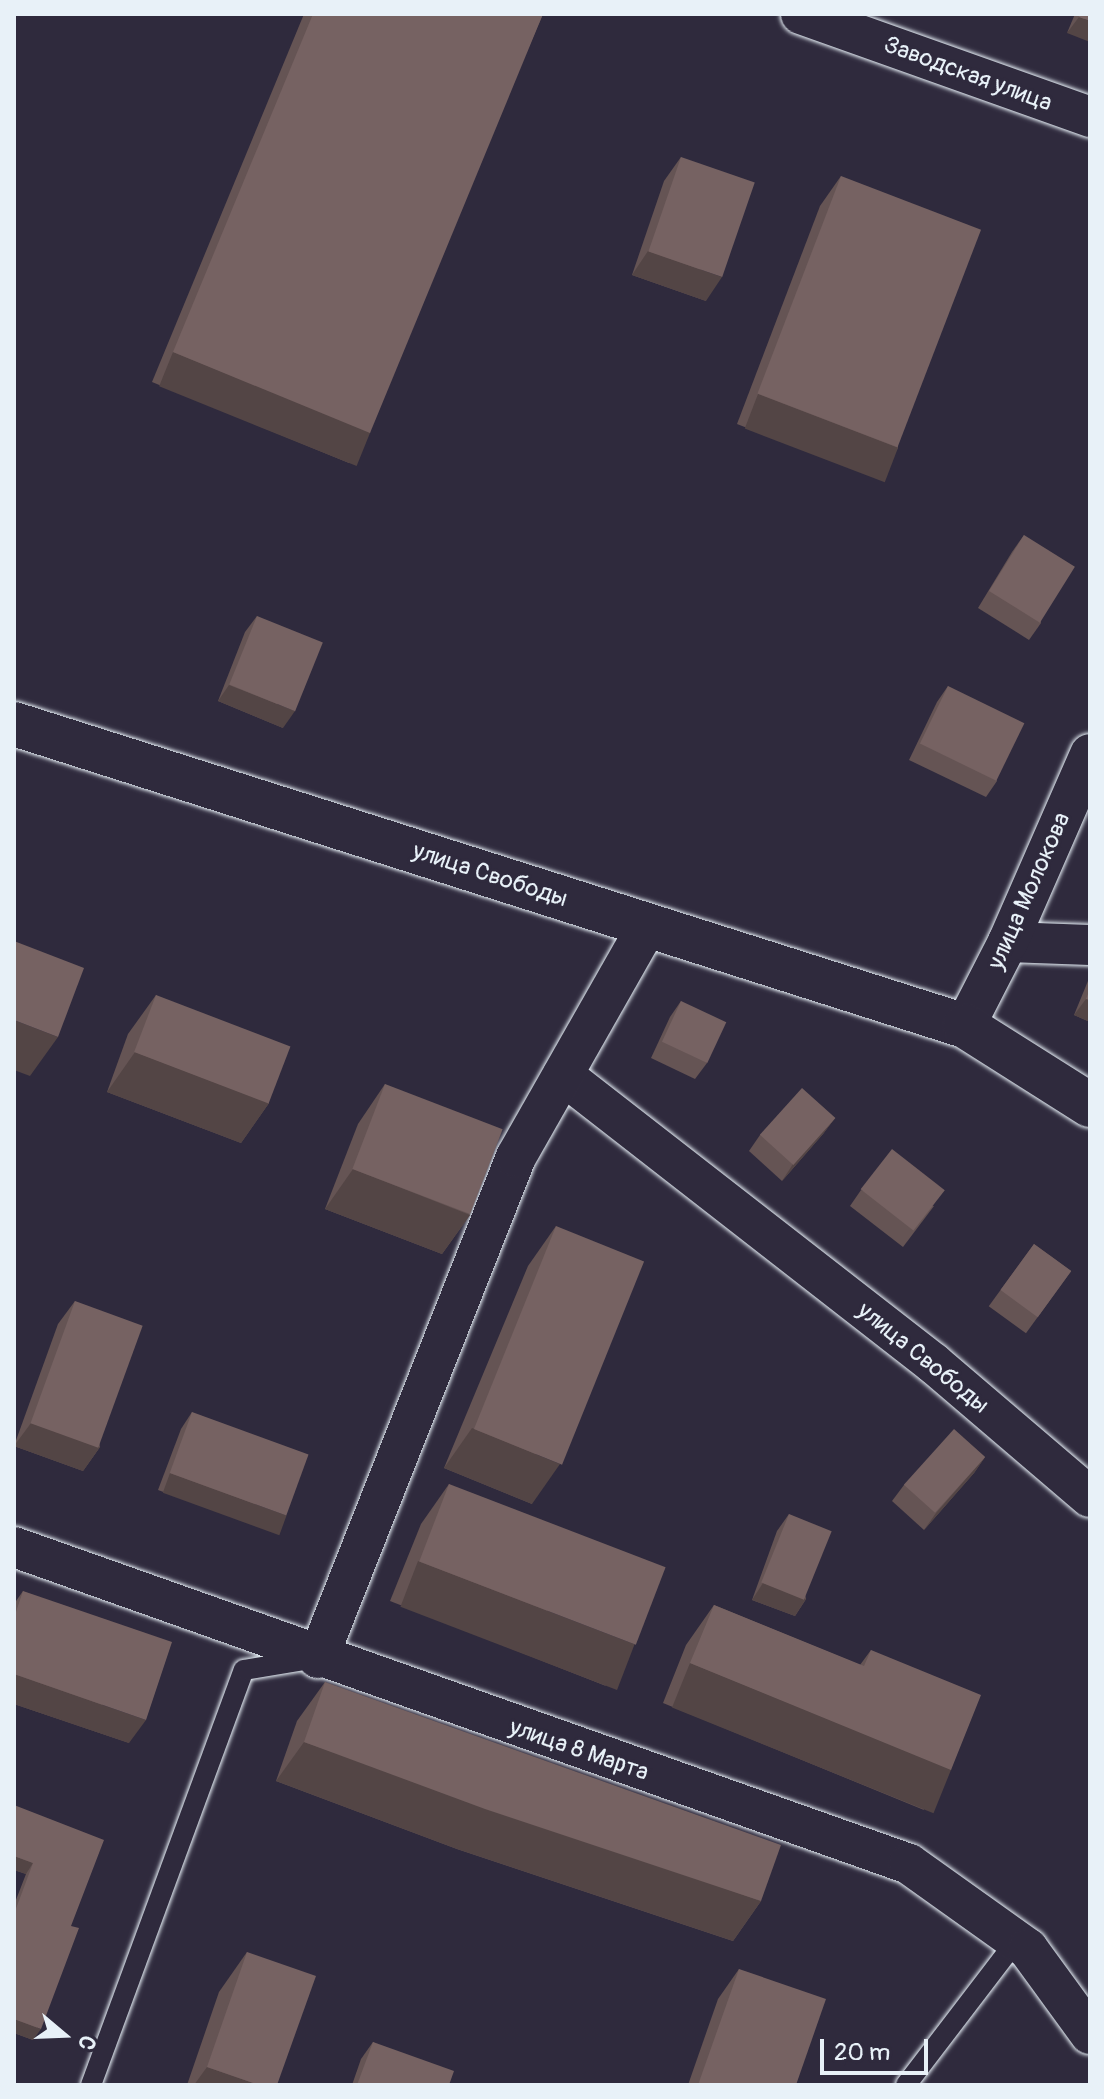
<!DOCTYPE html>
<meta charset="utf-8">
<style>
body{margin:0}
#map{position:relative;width:1104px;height:2099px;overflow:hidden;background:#2f2a3d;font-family:Pangolin,sans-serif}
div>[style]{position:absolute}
.roads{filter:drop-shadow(0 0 2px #e8f1f8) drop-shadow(0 0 2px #e8f1f8)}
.lane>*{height:20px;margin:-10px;padding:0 10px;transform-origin:10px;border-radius:10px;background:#2f2a3d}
.street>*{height:40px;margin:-20px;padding:0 20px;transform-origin:20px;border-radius:20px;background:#2f2a3d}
.secondary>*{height:44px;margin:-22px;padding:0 22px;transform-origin:22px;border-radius:22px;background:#2f2a3d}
.wall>*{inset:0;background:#655454;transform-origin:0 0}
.shaded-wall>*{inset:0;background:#534545;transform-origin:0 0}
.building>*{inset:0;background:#766262;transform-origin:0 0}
span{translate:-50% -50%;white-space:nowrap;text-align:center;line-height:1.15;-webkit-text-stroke:6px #2f2a3d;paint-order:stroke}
.street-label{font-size:24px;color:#e8f1f8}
.frame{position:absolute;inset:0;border:16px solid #e8f1f8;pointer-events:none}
.north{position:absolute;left:24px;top:1995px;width:80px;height:80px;-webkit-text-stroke:6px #2f2a3d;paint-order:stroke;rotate:109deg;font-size:22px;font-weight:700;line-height:32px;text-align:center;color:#e8f1f8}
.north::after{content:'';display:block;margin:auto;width:28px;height:36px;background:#e8f1f8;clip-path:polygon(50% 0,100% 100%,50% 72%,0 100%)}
.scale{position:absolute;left:820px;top:2039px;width:108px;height:36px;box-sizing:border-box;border:4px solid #e8f1f8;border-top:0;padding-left:10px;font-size:24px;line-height:28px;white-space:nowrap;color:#e8f1f8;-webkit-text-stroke:6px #2f2a3d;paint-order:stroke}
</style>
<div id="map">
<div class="roads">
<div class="lane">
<div style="left:91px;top:2085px;width:442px;rotate:-69.8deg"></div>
<div style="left:244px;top:1670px;width:67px;rotate:-9.5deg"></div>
<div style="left:906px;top:2085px;width:181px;rotate:-52.6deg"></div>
</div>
<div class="street">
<div style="left:801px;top:14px;width:307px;rotate:19.6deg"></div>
<div style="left:1008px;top:942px;width:82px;rotate:2.1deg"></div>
<div style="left:965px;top:1026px;width:94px;rotate:-62.9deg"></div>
<div style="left:1008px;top:942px;width:205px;rotate:-66.4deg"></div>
<div style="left:563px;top:1075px;width:469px;rotate:37.9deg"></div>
<div style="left:933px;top:1363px;width:206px;rotate:40.5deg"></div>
<div style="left:14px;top:1547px;width:949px;rotate:19.5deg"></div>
<div style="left:909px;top:1864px;width:146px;rotate:35.5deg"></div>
<div style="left:1028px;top:1949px;width:105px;rotate:53.9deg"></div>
<div style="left:318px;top:1658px;width:539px;rotate:-68.44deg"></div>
<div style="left:516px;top:1157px;width:267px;rotate:-60.4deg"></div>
</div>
<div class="secondary">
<div style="left:14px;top:724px;width:998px;rotate:17.62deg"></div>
<div style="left:965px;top:1026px;width:148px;rotate:32.3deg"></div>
</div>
</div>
<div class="wall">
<div style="clip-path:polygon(304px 14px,543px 14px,349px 463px,152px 382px)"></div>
<div style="clip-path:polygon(1075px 14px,1090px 14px,1067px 33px)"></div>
<div style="clip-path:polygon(681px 157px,706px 301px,632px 275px,664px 181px)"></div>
<div style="clip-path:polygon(841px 176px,898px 448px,877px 478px,737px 424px,820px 206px)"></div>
<div style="clip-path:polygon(1024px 535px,1041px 623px,1029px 640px,978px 608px,1012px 552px)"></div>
<div style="clip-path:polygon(257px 616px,283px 728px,218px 701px,245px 632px)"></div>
<div style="clip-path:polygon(948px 686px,997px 781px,986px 797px,909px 760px,937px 702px)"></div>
<div style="clip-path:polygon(1090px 976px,1090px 1022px,1074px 1015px)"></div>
<div style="clip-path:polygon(156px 995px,269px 1103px,241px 1143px,107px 1092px,128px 1034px)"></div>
<div style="clip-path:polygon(681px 1001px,707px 1063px,695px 1079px,651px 1058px,670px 1017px)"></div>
<div style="clip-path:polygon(385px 1084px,470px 1215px,442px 1254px,325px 1209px,358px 1124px)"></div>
<div style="clip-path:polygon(835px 1118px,823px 1134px,782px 1181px,749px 1151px,760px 1135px)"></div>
<div style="clip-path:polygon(861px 1190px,934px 1206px,903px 1247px,850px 1206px)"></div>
<div style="clip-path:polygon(556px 1226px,532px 1504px,444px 1468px,528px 1266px)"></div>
<div style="left:1034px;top:1244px;width:46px;height:77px;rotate:36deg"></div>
<div style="clip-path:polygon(75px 1301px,100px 1447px,83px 1471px,14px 1446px,58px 1324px)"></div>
<div style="clip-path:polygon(192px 1412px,274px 1532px,158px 1490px,181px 1429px)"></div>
<div style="clip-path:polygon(985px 1457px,974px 1473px,924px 1530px,892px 1501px,904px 1485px)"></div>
<div style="clip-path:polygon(449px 1484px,606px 1686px,390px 1601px,421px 1524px)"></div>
<div style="clip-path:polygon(789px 1514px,806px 1599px,795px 1616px,752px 1600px,777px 1531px)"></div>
<div style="clip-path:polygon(23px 1591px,129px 1743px,14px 1704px,14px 1604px)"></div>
<div style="clip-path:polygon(714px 1605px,860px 1665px,871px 1650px,924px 1810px,663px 1703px,686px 1645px)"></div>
<div style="clip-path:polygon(325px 1682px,761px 1901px,733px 1941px,457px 1849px,276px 1781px,297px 1721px)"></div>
<div style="clip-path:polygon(14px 1805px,71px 1926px,33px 2040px,14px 2033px,14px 1905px,26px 1874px,14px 1870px)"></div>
<div style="clip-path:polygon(247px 1952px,277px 2085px,187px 2085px,219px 1992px)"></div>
<div style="clip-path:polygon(739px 1969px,796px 2085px,688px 2085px,718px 1999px)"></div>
<div style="clip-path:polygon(373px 2042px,449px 2085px,352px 2085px,361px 2059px)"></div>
</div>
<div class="shaded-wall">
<div style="clip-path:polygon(1079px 17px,1090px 21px,1090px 42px,1067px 33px)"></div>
<div style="clip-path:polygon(648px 251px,722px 277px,706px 301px,632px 275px)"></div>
<div style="left:173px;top:352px;width:213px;height:37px;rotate:22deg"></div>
<div style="left:758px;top:394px;width:150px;height:37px;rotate:21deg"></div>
<div style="clip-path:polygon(229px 685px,295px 711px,283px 728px,218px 701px)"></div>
<div style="clip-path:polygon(1086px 999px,1090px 1000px,1090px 1022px,1074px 1015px)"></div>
<div style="clip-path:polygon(14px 1020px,58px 1037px,30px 1076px,14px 1070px)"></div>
<div style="clip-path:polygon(135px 1052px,269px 1103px,241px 1143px,107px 1092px)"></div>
<div style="clip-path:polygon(835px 1118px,823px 1134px,782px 1181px,793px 1164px)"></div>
<div style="clip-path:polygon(353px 1169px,470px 1215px,442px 1254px,325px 1209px)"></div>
<div style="clip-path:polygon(31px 1423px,100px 1447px,83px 1471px,14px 1446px)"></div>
<div style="clip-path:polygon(472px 1428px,560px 1464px,532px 1504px,444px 1468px)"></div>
<div style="clip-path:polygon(985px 1457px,974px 1473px,924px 1530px,936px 1513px)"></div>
<div style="left:170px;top:1473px;width:124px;height:21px;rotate:20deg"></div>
<div style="left:418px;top:1561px;width:232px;height:49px;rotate:21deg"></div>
<div style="clip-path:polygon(763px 1583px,806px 1599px,795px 1616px,752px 1600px)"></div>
<div style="left:690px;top:1663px;width:282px;height:48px;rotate:22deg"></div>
<div style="clip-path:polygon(14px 1674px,146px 1720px,129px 1743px,14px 1704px)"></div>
<div style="clip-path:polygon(304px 1742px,761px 1901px,733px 1941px,457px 1849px,276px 1781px)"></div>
<div style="clip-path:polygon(14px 1856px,33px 1863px,26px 1874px,14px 1870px)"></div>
<div style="clip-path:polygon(14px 2019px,41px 2029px,33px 2040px,14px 2033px)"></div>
<div style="clip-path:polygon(207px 2067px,259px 2085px,194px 2085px)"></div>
</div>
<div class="building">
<div style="clip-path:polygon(313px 14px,543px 14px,370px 433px,173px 352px)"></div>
<div style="clip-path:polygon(1080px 14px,1090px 14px,1090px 21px,1079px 17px)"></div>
<div style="left:681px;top:157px;width:78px;height:100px;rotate:19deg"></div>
<div style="left:841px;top:176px;width:150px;height:233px;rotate:21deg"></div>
<div style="left:1024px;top:535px;width:60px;height:66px;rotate:32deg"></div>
<div style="left:257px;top:616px;width:71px;height:74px;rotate:22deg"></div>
<div style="left:948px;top:686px;width:85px;height:64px;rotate:26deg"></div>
<div style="clip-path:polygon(14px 941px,84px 968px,58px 1037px,14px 1020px)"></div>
<div style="clip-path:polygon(1090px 989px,1090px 1000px,1086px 999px)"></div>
<div style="left:156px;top:995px;width:144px;height:61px;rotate:21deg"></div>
<div style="left:681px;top:1001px;width:50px;height:45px;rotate:25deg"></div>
<div style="left:385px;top:1084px;width:126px;height:91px;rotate:21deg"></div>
<div style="left:802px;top:1088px;width:45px;height:63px;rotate:42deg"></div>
<div style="left:892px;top:1149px;width:67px;height:51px;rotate:38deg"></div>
<div style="left:556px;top:1226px;width:95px;height:219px;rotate:22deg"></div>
<div style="left:1034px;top:1244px;width:46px;height:57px;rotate:36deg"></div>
<div style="left:75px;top:1301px;width:72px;height:130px;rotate:20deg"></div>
<div style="left:192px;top:1412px;width:124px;height:65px;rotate:20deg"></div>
<div style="left:954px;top:1429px;width:42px;height:75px;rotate:42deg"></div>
<div style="left:449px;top:1484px;width:232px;height:83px;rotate:21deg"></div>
<div style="left:789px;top:1514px;width:46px;height:74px;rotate:22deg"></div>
<div style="clip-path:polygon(23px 1591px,172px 1642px,146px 1720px,14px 1674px,14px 1618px)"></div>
<div style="clip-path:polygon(714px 1605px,864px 1666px,871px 1650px,981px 1695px,951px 1770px,690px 1663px)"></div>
<div style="clip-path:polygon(325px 1682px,781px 1845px,761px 1901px,485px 1809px,304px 1742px)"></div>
<div style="clip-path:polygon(14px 1805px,104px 1840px,71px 1926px,79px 1928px,41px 2029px,14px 2019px,14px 1914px,33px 1863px,14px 1856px)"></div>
<div style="clip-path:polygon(247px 1952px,316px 1976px,277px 2085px,259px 2085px,207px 2067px)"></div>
<div style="clip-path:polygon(739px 1969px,826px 1999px,796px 2085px,698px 2085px)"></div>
<div style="clip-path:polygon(373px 2042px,454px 2071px,449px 2085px,357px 2085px)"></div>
</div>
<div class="street-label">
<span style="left:968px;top:74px;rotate:20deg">Заводская улица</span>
<span style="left:490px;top:875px;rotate:18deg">улица Свободы</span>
<span style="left:1029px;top:891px;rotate:-66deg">улица Молокова</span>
<span style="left:923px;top:1358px;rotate:39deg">улица Свободы</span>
<span style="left:579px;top:1750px;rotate:19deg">улица 8 Марта</span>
</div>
<div class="frame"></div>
<div class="north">С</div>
<div class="scale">20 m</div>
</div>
